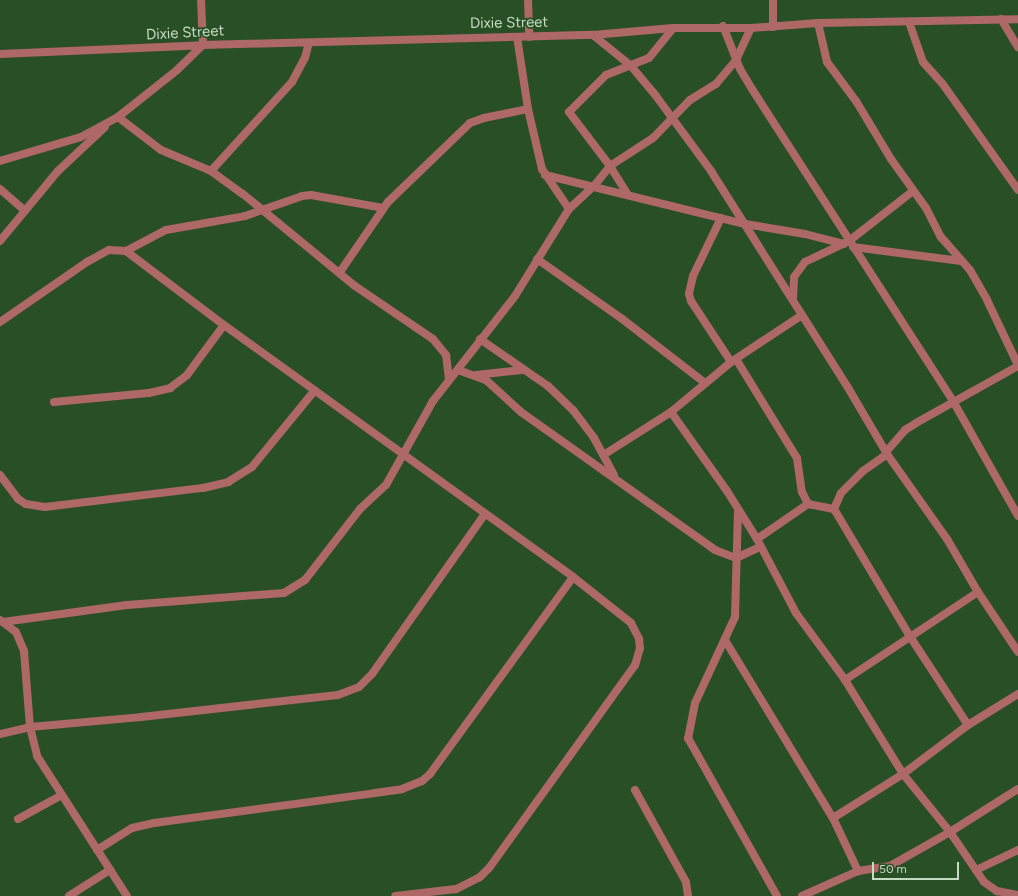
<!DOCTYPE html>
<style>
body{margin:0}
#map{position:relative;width:1018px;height:896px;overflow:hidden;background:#294f27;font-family:Figtree,sans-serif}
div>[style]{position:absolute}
.street>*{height:8px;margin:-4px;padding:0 4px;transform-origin:4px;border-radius:4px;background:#ae6865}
span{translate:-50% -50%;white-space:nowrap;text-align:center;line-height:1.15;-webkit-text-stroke:3.5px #294f27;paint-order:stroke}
.street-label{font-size:15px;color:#c4dac2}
.scale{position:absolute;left:872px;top:862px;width:87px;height:18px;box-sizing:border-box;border:2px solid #c4dac2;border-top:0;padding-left:5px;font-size:12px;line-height:14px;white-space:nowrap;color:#c4dac2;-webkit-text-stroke:3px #294f27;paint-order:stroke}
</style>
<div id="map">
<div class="street">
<div style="left:528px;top:0;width:37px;rotate:88deg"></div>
<div style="left:1001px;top:19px;width:33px;rotate:59deg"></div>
<div style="left:909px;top:22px;width:42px;rotate:70.7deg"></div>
<div style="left:923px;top:62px;width:28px;rotate:48deg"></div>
<div style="left:942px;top:83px;width:131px;rotate:54.6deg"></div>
<div style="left:818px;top:23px;width:40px;rotate:77deg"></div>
<div style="left:827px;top:62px;width:49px;rotate:53.4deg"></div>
<div style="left:856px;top:101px;width:68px;rotate:58.9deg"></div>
<div style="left:891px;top:159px;width:60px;rotate:54.5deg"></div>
<div style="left:926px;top:208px;width:33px;rotate:63deg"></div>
<div style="left:941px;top:237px;width:44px;rotate:48.7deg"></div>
<div style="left:970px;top:270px;width:34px;rotate:60deg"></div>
<div style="left:987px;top:300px;width:72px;rotate:64.5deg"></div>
<div style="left:723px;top:26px;width:46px;rotate:68.4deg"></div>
<div style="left:740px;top:69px;width:23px;rotate:59deg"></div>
<div style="left:752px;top:89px;width:371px;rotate:57.2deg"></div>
<div style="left:953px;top:401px;width:132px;rotate:60.5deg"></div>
<div style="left:773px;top:27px;width:27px;rotate:-90deg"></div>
<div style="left:593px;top:35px;width:49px;rotate:39.2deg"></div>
<div style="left:631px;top:66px;width:39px;rotate:50deg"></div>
<div style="left:656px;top:96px;width:93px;rotate:53.7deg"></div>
<div style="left:711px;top:171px;width:254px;rotate:57.7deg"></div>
<div style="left:847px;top:386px;width:79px;rotate:59.5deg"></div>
<div style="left:887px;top:454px;width:104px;rotate:54.8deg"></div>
<div style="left:947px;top:539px;width:61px;rotate:59.7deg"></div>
<div style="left:978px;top:592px;width:72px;rotate:56.3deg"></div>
<div style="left:517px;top:37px;width:73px;rotate:81.3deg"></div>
<div style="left:528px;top:109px;width:62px;rotate:76.9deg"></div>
<div style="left:542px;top:169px;width:48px;rotate:56deg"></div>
<div style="left:0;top:54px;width:203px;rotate:-2.5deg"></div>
<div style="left:203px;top:45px;width:390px;rotate:-1.5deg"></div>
<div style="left:593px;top:35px;width:80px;rotate:-5deg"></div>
<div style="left:673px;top:28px;width:78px"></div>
<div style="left:751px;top:28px;width:67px;rotate:-4.3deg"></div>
<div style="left:818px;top:23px;width:200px;rotate:-1.1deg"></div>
<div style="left:118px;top:117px;width:54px;rotate:37.5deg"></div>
<div style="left:161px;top:150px;width:54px;rotate:22.8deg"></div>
<div style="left:211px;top:171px;width:39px;rotate:36deg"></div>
<div style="left:243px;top:194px;width:145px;rotate:39.4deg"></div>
<div style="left:355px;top:286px;width:94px;rotate:34.2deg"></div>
<div style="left:433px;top:339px;width:21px;rotate:51deg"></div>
<div style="left:446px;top:355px;width:25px;rotate:83deg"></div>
<div style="left:0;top:161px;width:84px;rotate:-16.5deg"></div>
<div style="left:81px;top:137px;width:42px;rotate:-28.4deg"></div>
<div style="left:118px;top:117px;width:75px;rotate:-38.5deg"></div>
<div style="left:177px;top:70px;width:36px;rotate:-44deg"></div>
<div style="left:203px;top:45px;width:45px;rotate:-92.5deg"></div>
<div style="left:211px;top:171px;width:120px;rotate:-47.7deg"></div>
<div style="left:292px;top:82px;width:27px;rotate:-62deg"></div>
<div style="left:305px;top:58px;width:16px;rotate:-76deg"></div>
<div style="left:545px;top:175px;width:206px;rotate:13.8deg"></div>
<div style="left:745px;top:224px;width:61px;rotate:9.5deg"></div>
<div style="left:805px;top:234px;width:40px;rotate:14.4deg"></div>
<div style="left:0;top:189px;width:33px;rotate:41deg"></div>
<div style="left:628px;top:195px;width:34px;rotate:-122deg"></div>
<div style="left:610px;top:166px;width:68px;rotate:-127.2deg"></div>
<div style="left:569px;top:112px;width:52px;rotate:-45deg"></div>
<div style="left:606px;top:75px;width:46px;rotate:-21.6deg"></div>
<div style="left:649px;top:58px;width:38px;rotate:-51deg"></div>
<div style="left:721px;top:218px;width:64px;rotate:115.8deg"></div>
<div style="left:693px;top:276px;width:18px;rotate:103deg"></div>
<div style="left:689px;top:294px;width:7px;rotate:74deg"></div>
<div style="left:691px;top:301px;width:73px;rotate:56.7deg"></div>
<div style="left:0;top:241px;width:91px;rotate:-50.4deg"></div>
<div style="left:58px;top:171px;width:64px;rotate:-43.1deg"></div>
<div style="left:853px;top:247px;width:109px;rotate:7.4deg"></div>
<div style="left:126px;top:251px;width:45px;rotate:-27.7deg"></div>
<div style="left:166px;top:230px;width:80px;rotate:-10deg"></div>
<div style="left:245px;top:216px;width:60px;rotate:-19.3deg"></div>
<div style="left:302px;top:196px;width:9px;rotate:-6deg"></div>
<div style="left:311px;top:195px;width:73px;rotate:10.2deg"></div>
<div style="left:537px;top:259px;width:103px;rotate:35.1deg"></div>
<div style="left:621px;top:318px;width:106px;rotate:37.7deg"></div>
<div style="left:340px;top:272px;width:85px;rotate:-55.6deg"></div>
<div style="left:388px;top:202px;width:114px;rotate:-43.9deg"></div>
<div style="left:470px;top:123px;width:15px;rotate:-20deg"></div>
<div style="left:484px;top:118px;width:45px;rotate:-11.6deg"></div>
<div style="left:793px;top:299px;width:22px;rotate:-87deg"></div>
<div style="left:794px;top:277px;width:19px;rotate:-54deg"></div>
<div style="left:805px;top:262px;width:49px;rotate:-25.5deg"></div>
<div style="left:849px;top:241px;width:81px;rotate:-38deg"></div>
<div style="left:0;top:322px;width:106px;rotate:-34.6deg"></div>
<div style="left:87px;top:262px;width:25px;rotate:-29deg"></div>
<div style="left:109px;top:250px;width:17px;rotate:3deg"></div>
<div style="left:126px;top:251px;width:123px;rotate:37.1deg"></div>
<div style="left:224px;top:325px;width:430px;rotate:35.8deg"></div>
<div style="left:573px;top:577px;width:74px;rotate:38.4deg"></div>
<div style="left:631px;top:623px;width:18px;rotate:63deg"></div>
<div style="left:639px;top:639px;width:9px;rotate:84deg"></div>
<div style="left:640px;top:648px;width:18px;rotate:106deg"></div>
<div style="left:635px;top:665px;width:250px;rotate:125.7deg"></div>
<div style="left:489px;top:868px;width:13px;rotate:135deg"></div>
<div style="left:480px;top:877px;width:27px;rotate:153deg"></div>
<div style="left:456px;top:889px;width:61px;rotate:173.5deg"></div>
<div style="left:480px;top:339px;width:83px;rotate:34.7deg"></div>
<div style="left:548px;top:386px;width:35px;rotate:44deg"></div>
<div style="left:573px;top:410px;width:35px;rotate:53deg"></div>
<div style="left:594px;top:438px;width:42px;rotate:61.6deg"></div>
<div style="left:736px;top:359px;width:116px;rotate:58.4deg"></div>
<div style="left:797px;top:458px;width:34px;rotate:82deg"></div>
<div style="left:802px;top:492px;width:13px;rotate:63deg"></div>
<div style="left:458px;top:370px;width:30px;rotate:20deg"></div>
<div style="left:486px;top:380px;width:47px;rotate:42.4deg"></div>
<div style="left:521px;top:412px;width:238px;rotate:35.4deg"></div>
<div style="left:715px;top:550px;width:22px;rotate:21deg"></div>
<div style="left:736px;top:558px;width:26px;rotate:-25deg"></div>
<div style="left:476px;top:375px;width:46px;rotate:-6.2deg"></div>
<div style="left:54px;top:402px;width:95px;rotate:-5.4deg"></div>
<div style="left:149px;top:393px;width:22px;rotate:-13deg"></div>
<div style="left:170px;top:388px;width:21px;rotate:-37deg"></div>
<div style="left:187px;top:375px;width:62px;rotate:-53.5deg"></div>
<div style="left:671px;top:412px;width:97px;rotate:54.7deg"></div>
<div style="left:727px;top:491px;width:57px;rotate:58deg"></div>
<div style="left:757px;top:539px;width:84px;rotate:62.2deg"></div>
<div style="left:796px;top:613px;width:83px;rotate:53.8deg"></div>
<div style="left:845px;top:680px;width:110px;rotate:58.3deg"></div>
<div style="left:903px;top:774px;width:75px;rotate:51deg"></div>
<div style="left:950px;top:832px;width:60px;rotate:55.8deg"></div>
<div style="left:984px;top:882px;width:16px;rotate:35deg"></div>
<div style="left:997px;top:891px;width:21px;rotate:11deg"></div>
<div style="left:886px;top:452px;width:29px;rotate:-49deg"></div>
<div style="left:905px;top:430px;width:13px;rotate:-32deg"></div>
<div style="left:916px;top:423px;width:117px;rotate:-29.2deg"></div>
<div style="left:605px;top:454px;width:78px;rotate:-32.5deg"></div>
<div style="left:671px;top:412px;width:78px;rotate:-39.8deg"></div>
<div style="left:731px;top:362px;width:85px;rotate:-33.5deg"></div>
<div style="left:0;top:475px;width:30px;rotate:53deg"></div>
<div style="left:18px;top:499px;width:9px;rotate:32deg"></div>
<div style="left:26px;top:504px;width:19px;rotate:9deg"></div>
<div style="left:45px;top:507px;width:159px;rotate:-6.9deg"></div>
<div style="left:203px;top:488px;width:26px;rotate:-13deg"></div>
<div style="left:228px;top:482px;width:28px;rotate:-32deg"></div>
<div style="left:252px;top:467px;width:99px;rotate:-50.7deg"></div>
<div style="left:834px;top:509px;width:17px;rotate:-66deg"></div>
<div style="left:841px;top:493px;width:31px;rotate:-45deg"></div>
<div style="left:863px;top:471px;width:29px;rotate:-35deg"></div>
<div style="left:738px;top:510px;width:107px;rotate:91.6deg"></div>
<div style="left:735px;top:617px;width:95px;rotate:114.9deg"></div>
<div style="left:695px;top:703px;width:36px;rotate:101deg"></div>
<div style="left:688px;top:738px;width:181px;rotate:60.6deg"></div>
<div style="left:757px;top:539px;width:62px;rotate:-34.5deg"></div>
<div style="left:808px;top:504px;width:26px;rotate:11deg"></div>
<div style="left:834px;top:509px;width:150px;rotate:59.2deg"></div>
<div style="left:911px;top:638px;width:104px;rotate:56.8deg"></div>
<div style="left:0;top:620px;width:4px;rotate:34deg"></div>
<div style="left:3px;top:622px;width:125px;rotate:-7.8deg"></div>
<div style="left:127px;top:605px;width:157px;rotate:-4.4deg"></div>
<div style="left:284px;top:593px;width:25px;rotate:-32deg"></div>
<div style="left:305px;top:580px;width:90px;rotate:-52.2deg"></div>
<div style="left:360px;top:509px;width:35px;rotate:-43deg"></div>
<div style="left:386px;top:485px;width:96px;rotate:-60.8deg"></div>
<div style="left:433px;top:401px;width:133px;rotate:-52deg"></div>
<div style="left:515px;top:296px;width:102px;rotate:-58.2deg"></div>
<div style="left:569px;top:209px;width:34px;rotate:-43deg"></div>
<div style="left:594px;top:186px;width:26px;rotate:-51deg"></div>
<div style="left:610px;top:166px;width:51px;rotate:-33.1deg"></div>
<div style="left:653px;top:138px;width:53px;rotate:-45.8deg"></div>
<div style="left:690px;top:100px;width:31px;rotate:-32deg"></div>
<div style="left:716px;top:84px;width:31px;rotate:-50deg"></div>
<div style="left:736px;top:60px;width:35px;rotate:-65deg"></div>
<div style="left:3px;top:622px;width:16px;rotate:38deg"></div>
<div style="left:16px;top:632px;width:21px;rotate:67deg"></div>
<div style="left:24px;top:651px;width:76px;rotate:85.5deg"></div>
<div style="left:30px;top:727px;width:30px;rotate:76deg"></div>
<div style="left:37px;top:756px;width:166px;rotate:57.3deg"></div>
<div style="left:725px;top:640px;width:208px;rotate:58.8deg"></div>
<div style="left:833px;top:818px;width:59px;rotate:64.7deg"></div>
<div style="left:845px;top:680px;width:159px;rotate:-33.5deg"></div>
<div style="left:0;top:734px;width:31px;rotate:-13deg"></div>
<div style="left:30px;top:727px;width:111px;rotate:-5.1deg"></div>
<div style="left:141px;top:717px;width:198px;rotate:-6.4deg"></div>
<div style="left:338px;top:695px;width:22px;rotate:-21deg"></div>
<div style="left:359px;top:687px;width:18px;rotate:-45deg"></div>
<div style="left:372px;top:674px;width:196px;rotate:-54.8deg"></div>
<div style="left:635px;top:790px;width:105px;rotate:61deg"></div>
<div style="left:686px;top:882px;width:14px;rotate:82deg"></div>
<div style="left:833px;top:818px;width:83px;rotate:-32.2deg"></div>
<div style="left:903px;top:774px;width:81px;rotate:-37deg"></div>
<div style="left:968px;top:725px;width:59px;rotate:-31.8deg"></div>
<div style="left:18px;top:819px;width:50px;rotate:-28.6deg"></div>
<div style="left:97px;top:850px;width:41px;rotate:-32.2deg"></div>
<div style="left:132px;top:828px;width:23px;rotate:-13deg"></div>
<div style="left:154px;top:823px;width:223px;rotate:-7.7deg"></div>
<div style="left:375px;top:793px;width:27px;rotate:-8deg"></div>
<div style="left:402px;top:789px;width:22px;rotate:-22deg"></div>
<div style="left:422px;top:781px;width:11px;rotate:-41deg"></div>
<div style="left:430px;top:774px;width:243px;rotate:-54deg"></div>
<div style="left:976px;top:870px;width:47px;rotate:-25.5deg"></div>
<div style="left:69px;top:896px;width:49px;rotate:-32.4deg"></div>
<div style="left:802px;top:896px;width:61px;rotate:-24.1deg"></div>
<div style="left:858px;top:871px;width:32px;rotate:-9deg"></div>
<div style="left:890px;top:866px;width:69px;rotate:-29.5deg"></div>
<div style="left:950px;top:832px;width:80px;rotate:-32.3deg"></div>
</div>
<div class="street-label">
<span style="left:509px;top:23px;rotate:-1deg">Dixie Street</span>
<span style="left:185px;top:33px;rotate:-3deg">Dixie Street</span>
</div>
<div class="scale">50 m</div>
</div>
